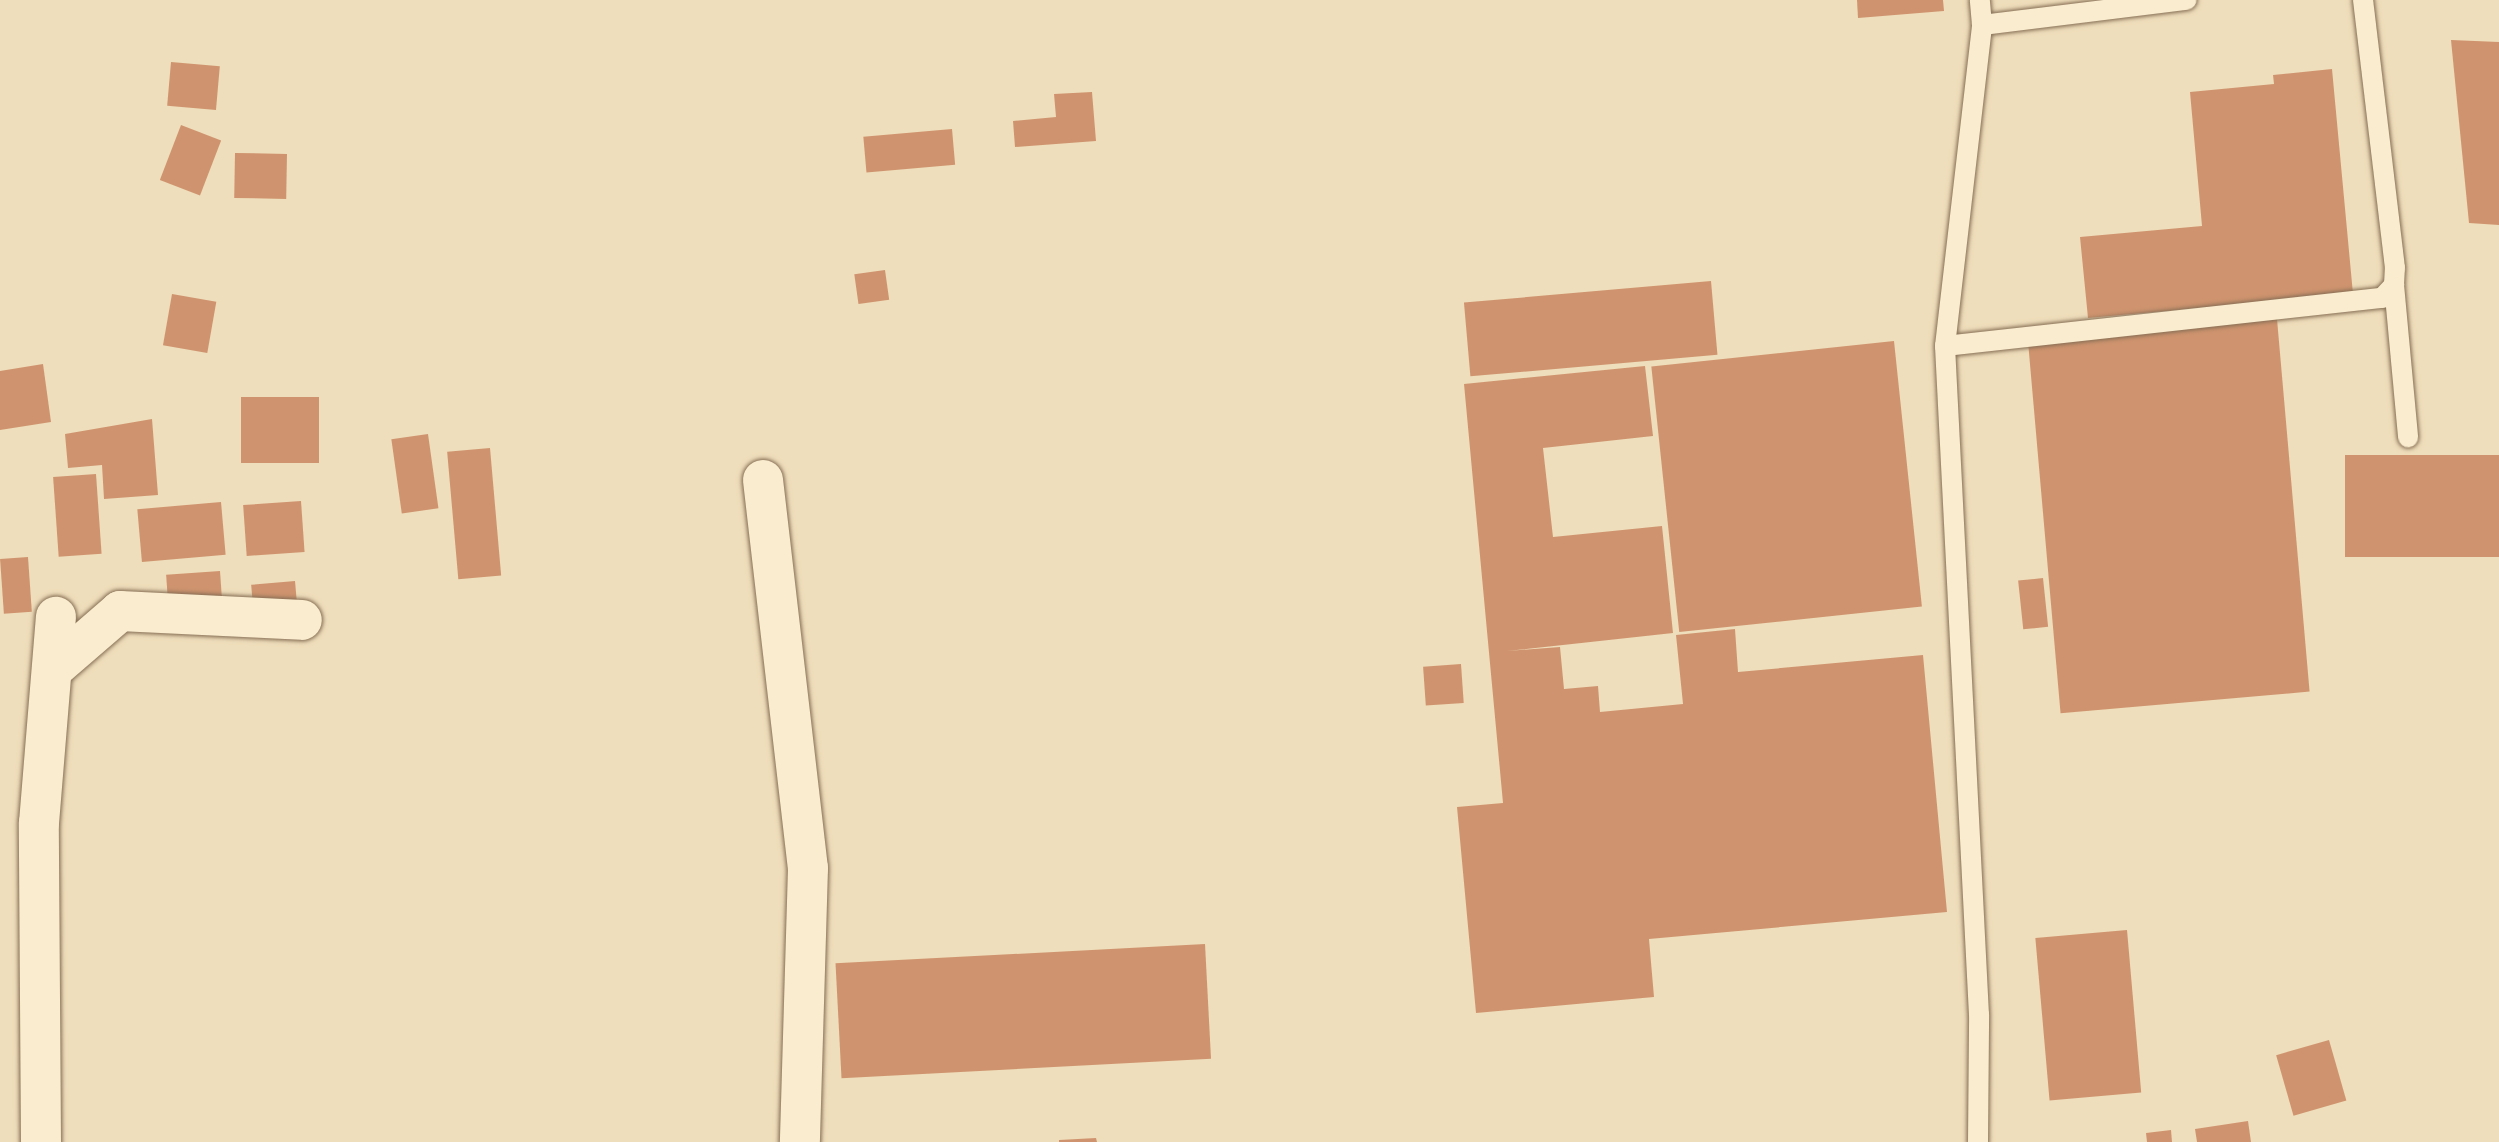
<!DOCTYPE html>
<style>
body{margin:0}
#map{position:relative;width:2499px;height:1142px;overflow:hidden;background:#efdebb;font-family:Literata,serif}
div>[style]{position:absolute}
.building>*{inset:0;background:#cf946f;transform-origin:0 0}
.roads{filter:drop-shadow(0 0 2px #866e55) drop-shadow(0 0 2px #866e55)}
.service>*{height:20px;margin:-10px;padding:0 10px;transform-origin:10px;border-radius:10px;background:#faecce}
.minor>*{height:40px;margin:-20px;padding:0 20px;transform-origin:20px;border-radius:20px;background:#faecce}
span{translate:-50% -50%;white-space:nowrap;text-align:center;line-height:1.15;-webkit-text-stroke:7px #f6e8cb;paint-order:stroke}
</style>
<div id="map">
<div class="building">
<div style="clip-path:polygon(1857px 0,1943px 0,1944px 11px,1858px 18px)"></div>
<div style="clip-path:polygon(2451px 40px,2499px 42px,2499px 225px,2469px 223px)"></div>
<div style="left:171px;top:62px;width:49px;height:44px;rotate:5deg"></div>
<div style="clip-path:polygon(2332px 69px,2353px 294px,2088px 318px,2080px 237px,2202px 226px,2190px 92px,2274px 84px,2273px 75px)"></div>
<div style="clip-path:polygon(1092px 92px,1096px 141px,1015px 147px,1013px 121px,1056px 117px,1054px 94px)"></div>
<div style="left:181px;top:125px;width:43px;height:59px;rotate:21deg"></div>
<div style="left:952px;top:129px;width:36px;height:89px;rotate:85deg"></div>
<div style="left:235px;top:153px;width:52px;height:45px;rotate:1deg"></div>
<div style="left:885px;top:270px;width:30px;height:31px;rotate:82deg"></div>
<div style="left:1711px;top:281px;width:74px;height:248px;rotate:85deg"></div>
<div style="left:172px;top:294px;width:45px;height:52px;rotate:10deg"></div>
<div style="left:2277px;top:319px;width:374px;height:250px;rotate:85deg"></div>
<div style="left:1894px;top:341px;width:267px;height:244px;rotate:84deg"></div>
<div style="clip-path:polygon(43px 364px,51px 422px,0 430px,0 371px)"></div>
<div style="clip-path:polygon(1645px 366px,1653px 436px,1543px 448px,1553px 537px,1662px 526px,1673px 633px,1507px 651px,1560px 647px,1564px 689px,1598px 686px,1600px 712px,1683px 704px,1676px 635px,1735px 629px,1738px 672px,1923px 655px,1947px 912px,1649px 939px,1654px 997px,1476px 1013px,1457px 807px,1503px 803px,1464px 384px)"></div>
<div style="left:319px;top:397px;width:66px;height:78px;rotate:90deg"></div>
<div style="clip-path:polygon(152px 419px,158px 495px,104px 499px,102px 465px,68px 468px,65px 434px)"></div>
<div style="left:428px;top:434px;width:75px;height:37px;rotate:82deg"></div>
<div style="left:490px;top:448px;width:128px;height:43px;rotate:85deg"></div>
<div style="left:2499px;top:455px;width:102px;height:154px;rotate:90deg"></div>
<div style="left:96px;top:474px;width:80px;height:43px;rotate:86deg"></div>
<div style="left:301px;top:501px;width:51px;height:58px;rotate:86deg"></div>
<div style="left:221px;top:502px;width:53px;height:84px;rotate:85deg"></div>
<div style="left:28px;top:557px;width:55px;height:28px;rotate:86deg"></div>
<div style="left:220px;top:571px;width:29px;height:54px;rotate:86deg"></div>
<div style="left:2043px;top:578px;width:49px;height:25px;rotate:84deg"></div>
<div style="left:295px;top:581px;width:22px;height:44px;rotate:85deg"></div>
<div style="left:1461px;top:664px;width:39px;height:38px;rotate:86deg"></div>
<div style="left:2127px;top:930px;width:163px;height:92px;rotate:85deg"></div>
<div style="left:1205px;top:944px;width:115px;height:370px;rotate:87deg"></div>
<div style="left:2329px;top:1040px;width:63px;height:55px;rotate:74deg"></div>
<div style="clip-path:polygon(2248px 1121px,2251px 1142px,2197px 1142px,2195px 1129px)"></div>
<div style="clip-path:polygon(2171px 1130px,2172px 1142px,2147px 1142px,2146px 1133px)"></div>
<div style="clip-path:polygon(1096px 1138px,1097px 1142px,1059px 1142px,1059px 1140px)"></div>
</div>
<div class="roads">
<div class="service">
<div style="left:1982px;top:25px;width:206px;rotate:-7deg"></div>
<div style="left:2394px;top:285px;width:153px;rotate:84.7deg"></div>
<div style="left:1945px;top:346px;width:440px;rotate:-6.3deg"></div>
<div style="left:2382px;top:298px;width:18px;rotate:-47deg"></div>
<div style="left:2394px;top:285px;width:17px;rotate:-87deg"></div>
<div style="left:2395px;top:268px;width:270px;rotate:-96.8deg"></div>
<div style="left:1978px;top:1142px;width:127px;rotate:-89.5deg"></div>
<div style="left:1979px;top:1015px;width:670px;rotate:-92.91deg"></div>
<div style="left:1945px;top:346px;width:323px;rotate:-83.4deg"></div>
<div style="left:1982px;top:25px;width:25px;rotate:-95deg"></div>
</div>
<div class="minor">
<div style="left:763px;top:480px;width:391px;rotate:83.4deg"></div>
<div style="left:808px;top:868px;width:274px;rotate:91.7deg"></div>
<div style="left:52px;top:670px;width:90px;rotate:-40.9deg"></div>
<div style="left:120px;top:611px;width:182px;rotate:2.8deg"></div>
<div style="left:41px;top:1142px;width:319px;rotate:-90.4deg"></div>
<div style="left:39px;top:823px;width:207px;rotate:-85.3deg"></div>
</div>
</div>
</div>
